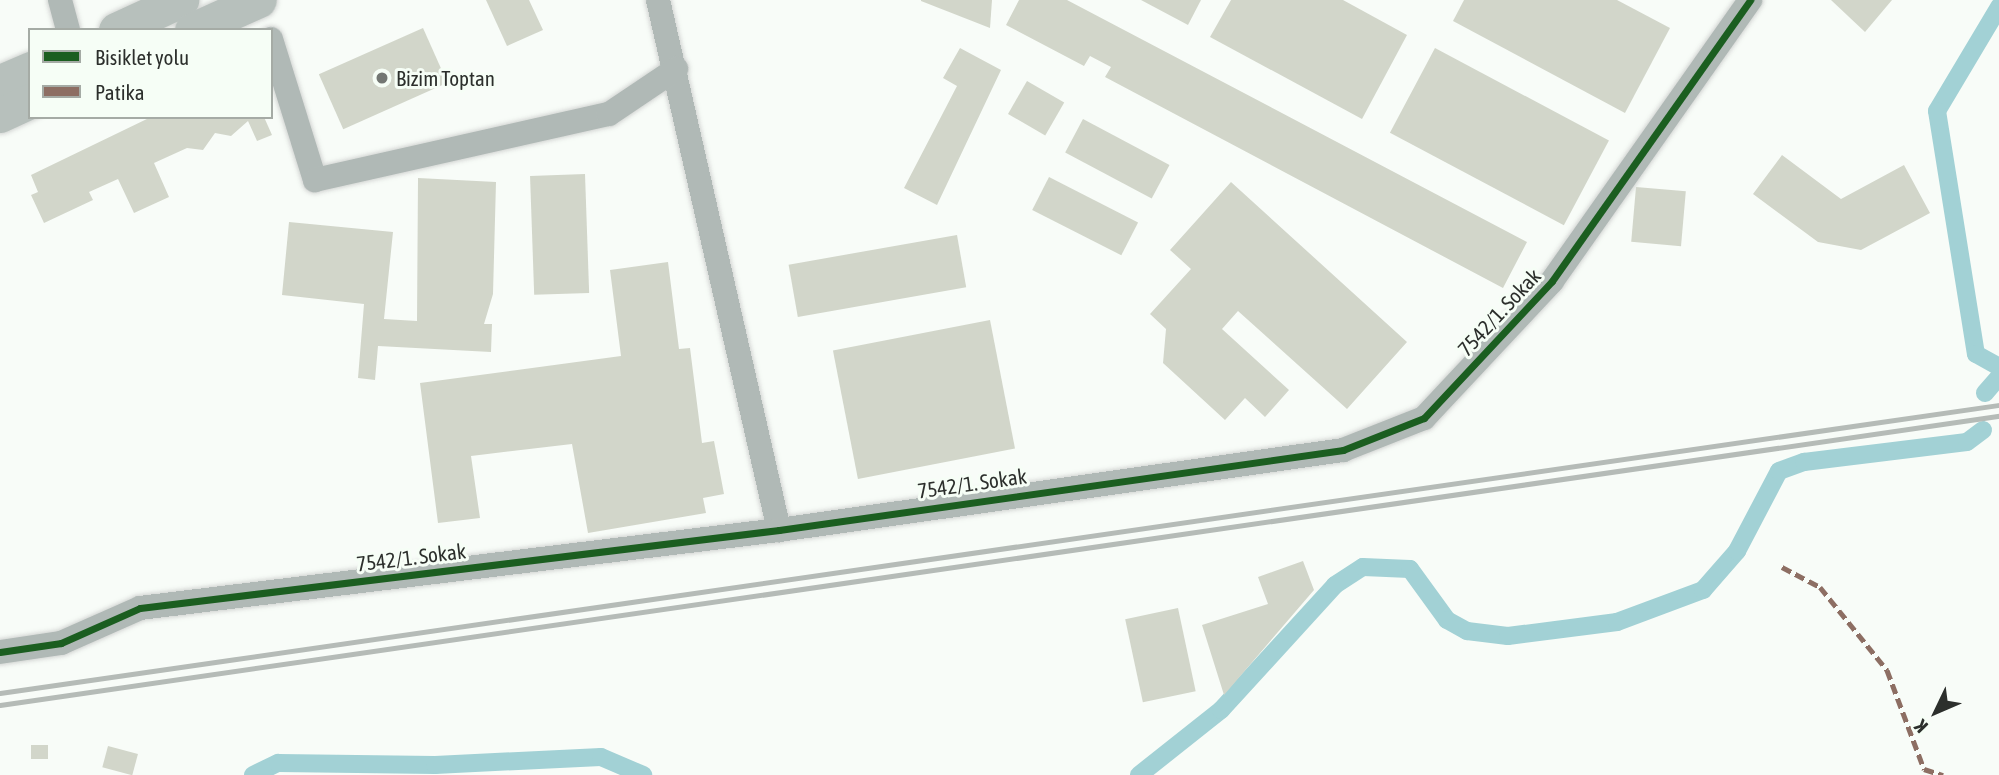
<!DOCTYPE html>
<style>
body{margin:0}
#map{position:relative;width:1999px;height:775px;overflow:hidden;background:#f8fcf8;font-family:"Asap Condensed",sans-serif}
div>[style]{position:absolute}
.canal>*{height:18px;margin:-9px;padding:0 9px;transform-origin:9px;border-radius:9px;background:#a2d1d5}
.building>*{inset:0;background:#d2d6ca;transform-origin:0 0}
.roads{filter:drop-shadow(0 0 2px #d4d6d4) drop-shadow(0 0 2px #d4d6d4)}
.minor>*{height:24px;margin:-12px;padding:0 12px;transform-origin:12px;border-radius:12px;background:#b0b9b6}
.highway>*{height:35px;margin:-17.5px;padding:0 17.5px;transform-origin:17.5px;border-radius:17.5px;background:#b7c0bc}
.rail>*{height:5px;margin:-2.5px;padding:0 2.5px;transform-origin:2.5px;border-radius:2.5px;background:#b5bbb7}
.quiet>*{height:5px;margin-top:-2.5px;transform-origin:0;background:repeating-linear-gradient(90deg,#8d6e63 0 10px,transparent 0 15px)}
.cycleway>*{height:7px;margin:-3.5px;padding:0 3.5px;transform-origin:3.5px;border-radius:3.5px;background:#1b5e20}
.dots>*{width:19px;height:19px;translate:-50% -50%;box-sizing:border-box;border:4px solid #f6fef6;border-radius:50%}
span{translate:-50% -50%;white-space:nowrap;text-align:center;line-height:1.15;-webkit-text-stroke:6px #f6fef6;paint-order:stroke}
.poi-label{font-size:21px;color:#2c2f2c}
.left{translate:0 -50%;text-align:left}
.street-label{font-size:21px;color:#2c2f2c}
.legend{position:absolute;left:28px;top:28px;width:245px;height:91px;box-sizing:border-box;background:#f6fef6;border:2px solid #a5aba5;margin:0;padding:9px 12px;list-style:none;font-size:21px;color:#2c2f2c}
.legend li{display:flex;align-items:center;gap:14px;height:35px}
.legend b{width:35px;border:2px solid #a5aba5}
.north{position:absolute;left:1901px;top:677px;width:70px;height:70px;-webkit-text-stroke:5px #f6fef6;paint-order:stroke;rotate:226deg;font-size:19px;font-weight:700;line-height:28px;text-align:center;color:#2c2f2c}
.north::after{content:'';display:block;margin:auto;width:24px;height:32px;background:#2c2f2c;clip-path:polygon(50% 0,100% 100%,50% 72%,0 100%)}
</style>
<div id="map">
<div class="canal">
<div style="left:1999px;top:7px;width:121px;rotate:120.8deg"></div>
<div style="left:1937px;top:111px;width:246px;rotate:80.9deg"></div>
<div style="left:1976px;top:354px;width:26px;rotate:29deg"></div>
<div style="left:1985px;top:393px;width:21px;rotate:-49deg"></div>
<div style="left:253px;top:775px;width:28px;rotate:-26deg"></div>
<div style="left:278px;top:763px;width:157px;rotate:0.7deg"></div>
<div style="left:435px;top:765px;width:166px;rotate:-2.8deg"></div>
<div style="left:601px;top:757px;width:46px;rotate:23.2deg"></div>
<div style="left:1139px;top:775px;width:105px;rotate:-38.4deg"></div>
<div style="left:1221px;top:710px;width:169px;rotate:-47.6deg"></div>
<div style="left:1335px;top:585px;width:33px;rotate:-33deg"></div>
<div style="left:1363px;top:567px;width:47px;rotate:2.4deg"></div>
<div style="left:1410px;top:569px;width:63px;rotate:54deg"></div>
<div style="left:1447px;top:620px;width:23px;rotate:29deg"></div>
<div style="left:1467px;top:631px;width:41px;rotate:7deg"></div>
<div style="left:1508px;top:636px;width:110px;rotate:-7.3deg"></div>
<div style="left:1617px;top:622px;width:92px;rotate:-20.4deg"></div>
<div style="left:1703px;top:590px;width:52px;rotate:-48.9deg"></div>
<div style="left:1737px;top:551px;width:90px;rotate:-62.3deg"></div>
<div style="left:1779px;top:471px;width:27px;rotate:-20deg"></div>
<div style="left:1804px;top:462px;width:164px;rotate:-7deg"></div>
<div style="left:1967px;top:442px;width:20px;rotate:-37deg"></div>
</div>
<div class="building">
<div style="clip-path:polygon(486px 0,529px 0,543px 30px,507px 46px)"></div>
<div style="clip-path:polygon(921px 0,992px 0,990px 28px,921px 1px)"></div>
<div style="clip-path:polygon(1019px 0,1067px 0,1527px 242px,1503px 288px,1105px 77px,1111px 67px,1090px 56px,1084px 66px,1006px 25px)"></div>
<div style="clip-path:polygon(1141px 0,1201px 0,1188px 25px)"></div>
<div style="clip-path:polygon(1231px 0,1343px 0,1407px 35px,1362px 119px,1210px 37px)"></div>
<div style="clip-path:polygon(1464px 0,1617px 0,1670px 28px,1625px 113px,1453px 21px)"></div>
<div style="clip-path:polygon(1831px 0,1892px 0,1865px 32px)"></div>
<div style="left:423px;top:28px;width:60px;height:114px;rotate:66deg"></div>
<div style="clip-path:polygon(960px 48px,1001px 70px,937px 205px,904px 188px,957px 86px,943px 78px)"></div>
<div style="left:1435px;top:48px;width:197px;height:96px;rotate:28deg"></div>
<div style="left:1027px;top:81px;width:43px;height:38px;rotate:30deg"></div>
<div style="clip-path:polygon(151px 117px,264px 117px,272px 135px,257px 141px,248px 121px,231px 136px,215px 133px,203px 150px,187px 148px,154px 163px,169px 197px,134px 213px,118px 179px,89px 192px,93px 200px,44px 223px,31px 195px,38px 192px,31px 175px)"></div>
<div style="left:1083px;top:119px;width:98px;height:38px;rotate:28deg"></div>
<div style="clip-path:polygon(1782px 155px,1841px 199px,1904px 165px,1930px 213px,1861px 250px,1818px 242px,1753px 194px)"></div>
<div style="left:585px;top:174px;width:119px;height:55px;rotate:88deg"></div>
<div style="left:1049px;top:177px;width:100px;height:37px;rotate:27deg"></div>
<div style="clip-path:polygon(418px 178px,496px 182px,493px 294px,484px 324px,492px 324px,491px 352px,378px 346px,375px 380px,358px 378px,364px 304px,282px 295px,289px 222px,393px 232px,384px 319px,417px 321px)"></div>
<div style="clip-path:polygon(1231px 182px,1407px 342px,1347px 409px,1238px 311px,1222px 329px,1289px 390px,1265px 417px,1245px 398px,1225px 420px,1163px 363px,1166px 329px,1150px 314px,1191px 269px,1170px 250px)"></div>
<div style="left:1636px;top:187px;width:50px;height:55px;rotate:5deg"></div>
<div style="left:957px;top:235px;width:53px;height:171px;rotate:80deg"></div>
<div style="clip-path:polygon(668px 262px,679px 349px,690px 348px,702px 443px,714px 441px,724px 494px,703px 498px,706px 513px,588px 533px,572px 444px,471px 456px,480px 518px,438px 523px,420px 383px,621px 356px,610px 270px)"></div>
<div style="left:990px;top:320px;width:131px;height:160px;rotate:79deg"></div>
<div style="clip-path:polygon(1303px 561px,1314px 590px,1224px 695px,1202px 625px,1268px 604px,1258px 577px)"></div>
<div style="left:1178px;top:608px;width:85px;height:54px;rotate:78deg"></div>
<div style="left:31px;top:745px;width:17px;height:14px"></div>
<div style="left:108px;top:746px;width:31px;height:22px;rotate:15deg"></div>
</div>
<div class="roads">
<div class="minor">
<div style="left:60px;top:0;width:31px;rotate:75deg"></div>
<div style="left:658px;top:0;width:544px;rotate:77.14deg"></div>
<div style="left:271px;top:39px;width:148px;rotate:72.7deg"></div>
<div style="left:315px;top:180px;width:301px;rotate:-12.7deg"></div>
<div style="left:609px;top:114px;width:81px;rotate:-33.9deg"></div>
<div style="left:0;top:652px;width:62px;rotate:-8.4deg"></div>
<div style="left:61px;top:643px;width:86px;rotate:-23.9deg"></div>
<div style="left:140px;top:608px;width:644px;rotate:-6.96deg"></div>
<div style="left:779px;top:530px;width:570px;rotate:-8.07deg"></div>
<div style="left:1343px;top:450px;width:87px;rotate:-21.6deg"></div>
<div style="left:1424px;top:418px;width:187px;rotate:-46.9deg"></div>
<div style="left:1552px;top:281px;width:344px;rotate:-54.8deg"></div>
</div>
<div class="highway">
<div style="left:116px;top:30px;width:72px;rotate:-24.8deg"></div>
<div style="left:192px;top:30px;width:73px;rotate:-24.1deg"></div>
<div style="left:0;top:82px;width:33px;rotate:-23deg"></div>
<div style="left:0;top:115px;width:33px;rotate:-25deg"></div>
</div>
</div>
<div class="rail">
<div style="left:0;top:693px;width:2020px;rotate:-8.2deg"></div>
<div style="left:0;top:705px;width:2020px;rotate:-8.23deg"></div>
</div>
<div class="quiet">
<div style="left:1782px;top:567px;width:43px;rotate:27.8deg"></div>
<div style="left:1820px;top:587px;width:107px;rotate:51.1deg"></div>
<div style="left:1887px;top:670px;width:106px;rotate:69.5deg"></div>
<div style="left:1924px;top:769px;width:20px;rotate:18deg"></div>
</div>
<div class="cycleway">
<div style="left:0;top:652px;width:62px;rotate:-8.4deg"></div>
<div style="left:61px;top:643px;width:86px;rotate:-23.9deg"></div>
<div style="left:140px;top:608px;width:644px;rotate:-6.96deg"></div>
<div style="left:779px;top:530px;width:570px;rotate:-8.07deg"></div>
<div style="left:1343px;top:450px;width:87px;rotate:-21.6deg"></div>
<div style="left:1424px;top:418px;width:187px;rotate:-46.9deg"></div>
<div style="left:1552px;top:281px;width:344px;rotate:-54.8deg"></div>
</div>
<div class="dots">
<div style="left:382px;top:78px;background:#737773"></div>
</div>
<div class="poi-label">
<span class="left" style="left:396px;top:78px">Bizim Toptan</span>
</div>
<div class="street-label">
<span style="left:1499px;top:312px;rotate:-47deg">7542/1. Sokak</span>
<span style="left:972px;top:483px;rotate:-8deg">7542/1. Sokak</span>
<span style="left:411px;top:557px;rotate:-7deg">7542/1. Sokak</span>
</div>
<ul class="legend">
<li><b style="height:9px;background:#1b5e20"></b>Bisiklet yolu</li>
<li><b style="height:9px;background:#8d6e63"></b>Patika</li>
</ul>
<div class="north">K</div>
</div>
